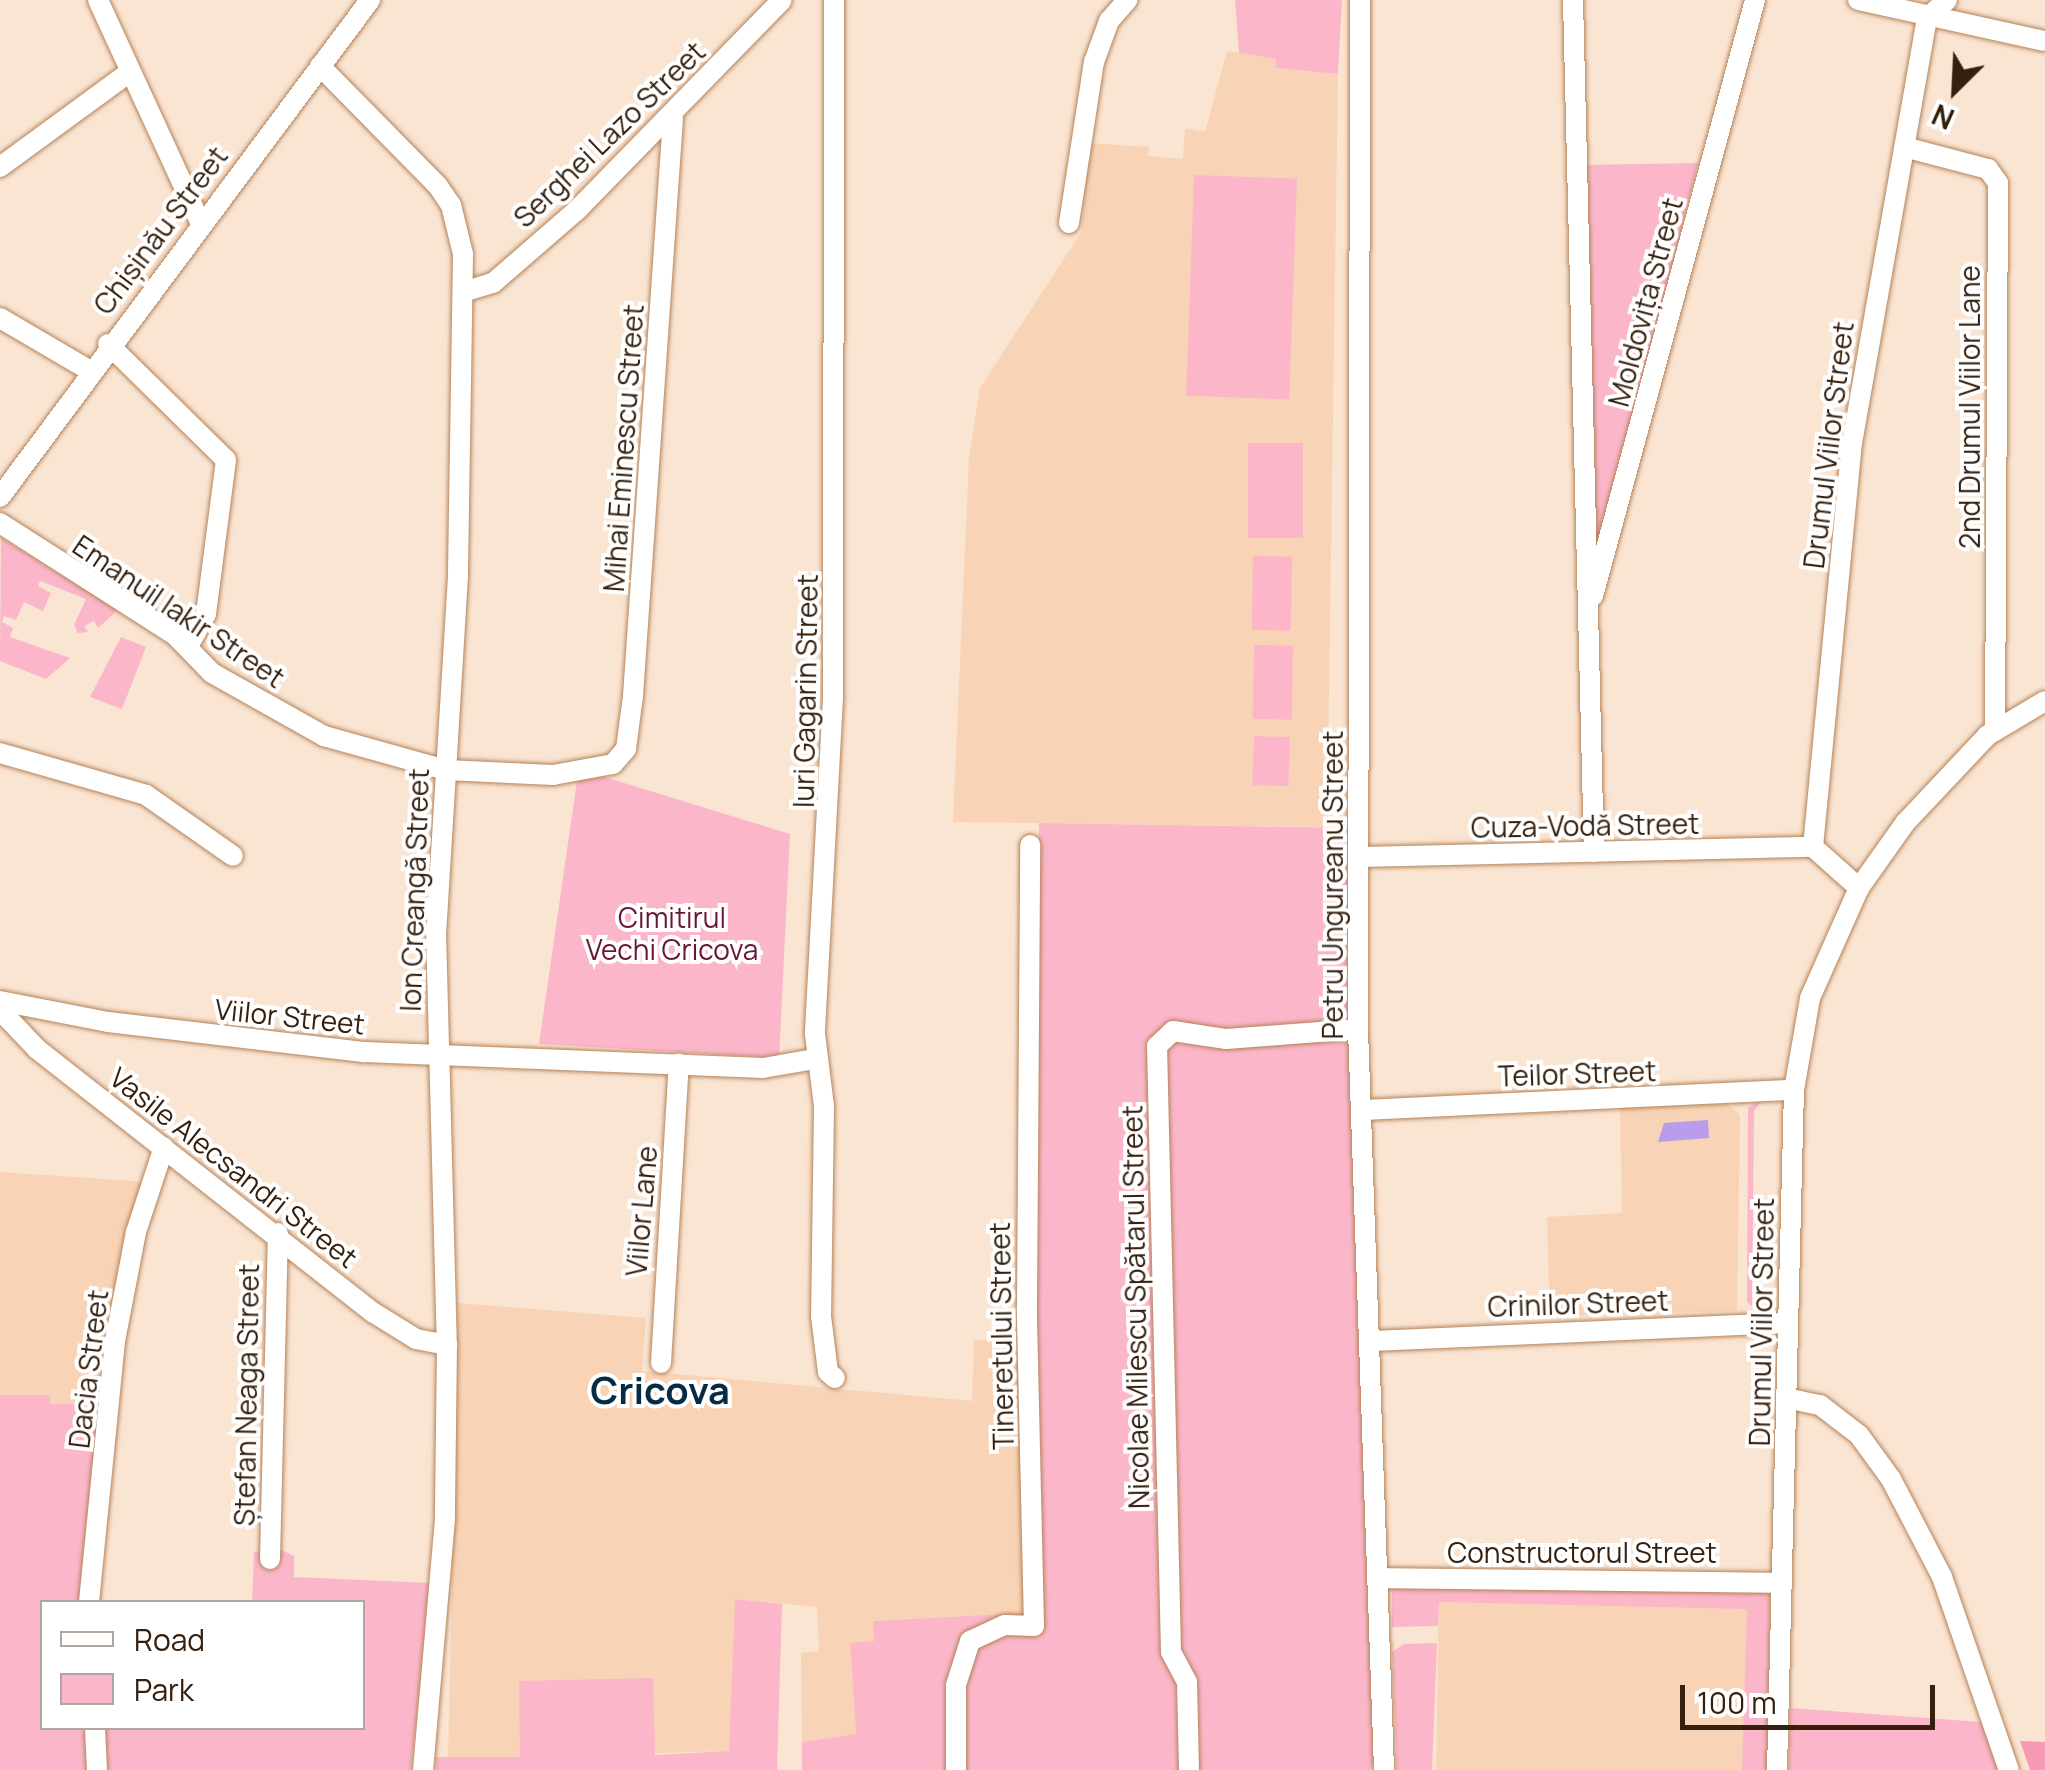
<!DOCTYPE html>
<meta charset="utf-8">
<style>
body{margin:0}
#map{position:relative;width:2045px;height:1770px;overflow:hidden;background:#fae4d2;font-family:Manrope,sans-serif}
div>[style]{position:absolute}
.built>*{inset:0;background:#f8d3b5;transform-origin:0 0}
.green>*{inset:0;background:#fbb6ca;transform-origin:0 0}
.forest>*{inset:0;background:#f89ab6}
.water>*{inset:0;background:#ba9cec}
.roads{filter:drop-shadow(0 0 2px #b58257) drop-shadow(0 0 2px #b58257)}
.minor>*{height:20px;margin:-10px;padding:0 10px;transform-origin:10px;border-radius:10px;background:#fff}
span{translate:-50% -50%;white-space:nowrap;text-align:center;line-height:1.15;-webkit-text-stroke:8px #fff;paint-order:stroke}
.street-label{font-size:28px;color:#35200e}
.park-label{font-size:28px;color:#671637}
.district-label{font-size:38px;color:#052c44;font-weight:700}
.legend{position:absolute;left:40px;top:1600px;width:325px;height:130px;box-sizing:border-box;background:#fff;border:2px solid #aea69f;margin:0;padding:12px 18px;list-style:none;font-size:30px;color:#35200e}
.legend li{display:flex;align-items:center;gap:20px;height:50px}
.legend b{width:50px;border:2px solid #aea69f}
.north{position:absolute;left:1905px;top:40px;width:100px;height:100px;-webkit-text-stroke:8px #fff;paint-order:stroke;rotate:204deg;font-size:28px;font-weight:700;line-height:40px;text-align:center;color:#35200e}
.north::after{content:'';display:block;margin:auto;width:35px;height:45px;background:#35200e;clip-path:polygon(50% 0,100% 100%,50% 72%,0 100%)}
.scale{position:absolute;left:1680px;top:1685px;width:255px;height:45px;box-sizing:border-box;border:5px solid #35200e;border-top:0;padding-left:12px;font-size:30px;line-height:35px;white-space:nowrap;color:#35200e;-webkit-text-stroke:8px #fff;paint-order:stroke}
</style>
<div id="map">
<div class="built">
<div style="clip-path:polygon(1227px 51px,1276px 59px,1276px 68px,1338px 74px,1327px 827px,953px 822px,969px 458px,980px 388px,1082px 231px,1089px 143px,1149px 147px,1148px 156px,1183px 159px,1185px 128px,1205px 132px)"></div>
<div style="clip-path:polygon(1724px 1101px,1740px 1115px,1737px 1311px,1550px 1316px,1547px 1217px,1622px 1213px,1620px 1106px)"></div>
<div style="clip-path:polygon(0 1172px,147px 1182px,130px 1222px,93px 1404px,49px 1404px,49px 1395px,0 1395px)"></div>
<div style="clip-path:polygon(458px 1303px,646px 1318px,642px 1371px,972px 1401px,974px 1340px,1023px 1339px,1024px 1613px,873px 1621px,874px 1641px,850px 1644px,856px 1734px,802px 1742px,801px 1653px,819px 1651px,817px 1607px,736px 1599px,729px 1751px,448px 1759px)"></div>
<div style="left:1439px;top:1602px;width:308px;height:168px;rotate:1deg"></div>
</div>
<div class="green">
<div style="clip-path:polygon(1235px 0,1342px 0,1338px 74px,1276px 68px,1276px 59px,1239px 53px)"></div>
<div style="clip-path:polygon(1698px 163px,1600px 554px,1594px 554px,1583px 165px)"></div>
<div style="left:1194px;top:175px;width:103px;height:221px;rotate:2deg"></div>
<div style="left:1248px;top:443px;width:55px;height:95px"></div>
<div style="clip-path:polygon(1px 538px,118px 610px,98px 628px,94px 621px,84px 626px,88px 632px,78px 633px,74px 625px,86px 599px,40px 581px,38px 586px,51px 593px,43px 611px,24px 602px,16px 620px,4px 616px,2px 622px,13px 628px,10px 637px,70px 658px,46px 679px,0 661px)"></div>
<div style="left:1253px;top:556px;width:39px;height:74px;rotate:1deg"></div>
<div style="clip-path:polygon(121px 637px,146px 647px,122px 709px,90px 697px)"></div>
<div style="left:1254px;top:645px;width:39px;height:74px;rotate:1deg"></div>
<div style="left:1254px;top:736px;width:36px;height:49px;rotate:2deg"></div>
<div style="clip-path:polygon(598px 775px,790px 834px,779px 1058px,539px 1044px,577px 781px)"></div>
<div style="clip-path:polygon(1039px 823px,1359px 828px,1376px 1759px,1370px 1770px,802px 1770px,802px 1742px,856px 1734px,850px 1643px,874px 1641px,873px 1621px,1024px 1613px,1023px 1339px,1036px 1316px)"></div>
<div style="clip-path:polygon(1763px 1098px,1754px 1111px,1752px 1301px,1766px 1310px,1761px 1314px,1747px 1302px,1748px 1108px)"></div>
<div style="clip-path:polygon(0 1395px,50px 1395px,50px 1404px,93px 1404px,98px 1425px,83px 1602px,42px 1602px,42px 1728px,86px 1728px,87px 1770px,0 1770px)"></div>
<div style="clip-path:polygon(279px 1549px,294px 1556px,294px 1577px,431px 1583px,411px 1770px,104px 1770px,102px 1728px,362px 1728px,362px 1602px,252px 1602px,254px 1552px)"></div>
<div style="clip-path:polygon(1392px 1587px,1770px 1590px,1768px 1770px,1742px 1770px,1747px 1609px,1439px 1602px,1438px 1626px,1392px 1627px)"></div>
<div style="clip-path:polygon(735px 1599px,782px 1604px,777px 1770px,436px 1770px,436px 1757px,520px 1757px,519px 1681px,653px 1678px,655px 1755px,729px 1751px)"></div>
<div style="clip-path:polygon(1437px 1643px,1432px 1770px,1397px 1770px,1392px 1652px,1404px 1644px)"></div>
<div style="clip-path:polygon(1790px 1708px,1981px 1722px,1999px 1770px,1789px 1770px)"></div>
</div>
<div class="forest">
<div style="clip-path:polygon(2020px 1741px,2045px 1742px,2045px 1770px,2030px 1770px)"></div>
</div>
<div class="water">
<div style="clip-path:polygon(1708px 1120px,1709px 1138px,1658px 1142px,1664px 1123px)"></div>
</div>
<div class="roads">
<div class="minor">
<div style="left:98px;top:0;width:244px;rotate:65.3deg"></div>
<div style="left:834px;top:0;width:698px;rotate:90.08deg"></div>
<div style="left:833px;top:698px;width:336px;rotate:93.1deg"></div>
<div style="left:815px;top:1034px;width:73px;rotate:82.9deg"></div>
<div style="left:824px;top:1106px;width:210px;rotate:90.8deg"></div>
<div style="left:821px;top:1316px;width:56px;rotate:82.9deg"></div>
<div style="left:828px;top:1372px;width:9px;rotate:41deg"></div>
<div style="left:1360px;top:0;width:1029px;rotate:90.11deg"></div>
<div style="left:1358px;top:1029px;width:741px;rotate:87.99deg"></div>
<div style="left:1573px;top:0;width:852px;rotate:88.59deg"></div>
<div style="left:1858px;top:0;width:191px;rotate:12.4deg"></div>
<div style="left:320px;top:66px;width:168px;rotate:45.5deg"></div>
<div style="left:438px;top:186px;width:23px;rotate:56deg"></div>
<div style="left:451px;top:205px;width:50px;rotate:76.2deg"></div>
<div style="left:463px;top:254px;width:322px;rotate:90.9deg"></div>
<div style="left:458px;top:576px;width:356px;rotate:93.5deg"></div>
<div style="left:436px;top:931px;width:414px;rotate:88.5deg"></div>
<div style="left:447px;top:1345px;width:174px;rotate:90.7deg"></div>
<div style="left:445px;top:1519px;width:252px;rotate:95deg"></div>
<div style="left:1908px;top:148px;width:83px;rotate:14.7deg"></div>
<div style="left:1988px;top:169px;width:17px;rotate:54deg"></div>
<div style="left:1998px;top:183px;width:548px;rotate:90.31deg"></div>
<div style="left:0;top:167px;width:161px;rotate:-36.2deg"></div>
<div style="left:1069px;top:223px;width:163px;rotate:-81.2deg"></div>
<div style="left:1094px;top:62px;width:44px;rotate:-69.9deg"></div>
<div style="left:1109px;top:21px;width:28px;rotate:-49deg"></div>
<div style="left:463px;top:292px;width:31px;rotate:-17deg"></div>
<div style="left:493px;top:283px;width:111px;rotate:-41deg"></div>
<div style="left:577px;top:210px;width:293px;rotate:-45.7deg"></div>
<div style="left:0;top:318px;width:103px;rotate:30.3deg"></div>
<div style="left:108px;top:344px;width:165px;rotate:44.5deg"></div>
<div style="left:226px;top:460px;width:155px;rotate:97.4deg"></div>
<div style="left:206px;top:614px;width:37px;rotate:119deg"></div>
<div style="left:0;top:497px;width:620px;rotate:-53.33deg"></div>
<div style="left:0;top:523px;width:208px;rotate:32.6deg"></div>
<div style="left:175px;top:635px;width:53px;rotate:45.8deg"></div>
<div style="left:212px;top:673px;width:129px;rotate:29.4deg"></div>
<div style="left:324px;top:736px;width:127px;rotate:15.6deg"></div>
<div style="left:446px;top:770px;width:107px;rotate:2.7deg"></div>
<div style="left:553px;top:775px;width:61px;rotate:-10.4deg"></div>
<div style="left:613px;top:764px;width:20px;rotate:-49deg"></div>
<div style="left:626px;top:749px;width:53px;rotate:-82.5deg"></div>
<div style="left:633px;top:696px;width:579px;rotate:-86.04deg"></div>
<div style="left:1593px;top:596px;width:618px;rotate:-74.79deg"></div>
<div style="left:0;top:753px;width:152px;rotate:16deg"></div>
<div style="left:146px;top:795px;width:106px;rotate:35deg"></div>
<div style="left:1813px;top:847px;width:400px;rotate:-84.5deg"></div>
<div style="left:1851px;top:449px;width:438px;rotate:-80deg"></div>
<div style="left:1927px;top:18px;width:27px;rotate:-42deg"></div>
<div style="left:1813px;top:847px;width:62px;rotate:41.7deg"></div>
<div style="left:1359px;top:857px;width:454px;rotate:-1.3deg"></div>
<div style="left:0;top:1001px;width:110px;rotate:11deg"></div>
<div style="left:108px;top:1022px;width:259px;rotate:6.7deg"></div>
<div style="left:365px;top:1052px;width:398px;rotate:2.3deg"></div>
<div style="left:763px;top:1068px;width:53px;rotate:-9.8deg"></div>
<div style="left:0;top:1010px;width:54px;rotate:46.5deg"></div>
<div style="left:37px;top:1049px;width:428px;rotate:38.1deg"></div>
<div style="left:374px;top:1313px;width:49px;rotate:31.8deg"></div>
<div style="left:416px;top:1339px;width:32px;rotate:11deg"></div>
<div style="left:1362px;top:1110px;width:432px;rotate:-2.7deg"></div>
<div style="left:1371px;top:1341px;width:416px;rotate:-2.5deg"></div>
<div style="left:661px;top:1363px;width:300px;rotate:-86.6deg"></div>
<div style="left:1786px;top:1398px;width:35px;rotate:12deg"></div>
<div style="left:1820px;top:1405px;width:49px;rotate:37.6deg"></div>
<div style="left:1859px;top:1435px;width:54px;rotate:54deg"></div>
<div style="left:1891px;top:1479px;width:110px;rotate:62.5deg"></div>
<div style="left:1942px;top:1577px;width:204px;rotate:70.9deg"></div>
<div style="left:270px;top:1559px;width:326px;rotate:-88.6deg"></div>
<div style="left:1380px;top:1578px;width:402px;rotate:0.7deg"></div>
<div style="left:89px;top:1602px;width:262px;rotate:-84.3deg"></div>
<div style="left:115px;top:1341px;width:111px;rotate:-79.1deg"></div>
<div style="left:136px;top:1232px;width:89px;rotate:-71.8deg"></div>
<div style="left:95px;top:1728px;width:42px;rotate:87.3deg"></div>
<div style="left:956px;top:1770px;width:85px;rotate:-90deg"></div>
<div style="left:956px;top:1685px;width:46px;rotate:-72.3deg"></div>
<div style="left:970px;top:1641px;width:38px;rotate:-25deg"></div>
<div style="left:1005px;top:1625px;width:29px;rotate:2deg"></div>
<div style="left:1034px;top:1626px;width:319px;rotate:-91.3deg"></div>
<div style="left:1027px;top:1307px;width:462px;rotate:-89.6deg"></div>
<div style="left:1189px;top:1770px;width:88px;rotate:-91.3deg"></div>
<div style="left:1187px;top:1682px;width:34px;rotate:-118deg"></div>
<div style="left:1171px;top:1652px;width:606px;rotate:-91.32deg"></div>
<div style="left:1157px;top:1046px;width:22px;rotate:-43deg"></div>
<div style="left:1173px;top:1031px;width:54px;rotate:8.6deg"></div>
<div style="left:1226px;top:1039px;width:132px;rotate:-4.3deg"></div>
<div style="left:1777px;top:1770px;width:680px;rotate:-88.57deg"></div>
<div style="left:1794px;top:1090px;width:93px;rotate:-80.1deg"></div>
<div style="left:1810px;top:998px;width:120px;rotate:-66deg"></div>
<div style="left:1859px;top:888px;width:80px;rotate:-54.7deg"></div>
<div style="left:1905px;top:823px;width:121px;rotate:-46.7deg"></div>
<div style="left:1988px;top:735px;width:66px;rotate:-30.8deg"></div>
</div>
</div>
<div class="street-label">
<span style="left:609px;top:134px;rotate:-44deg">Serghei Lazo Street</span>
<span style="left:160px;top:230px;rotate:-53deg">Chișinău Street</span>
<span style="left:1645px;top:302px;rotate:-75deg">Moldovița Street</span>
<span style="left:1969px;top:407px;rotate:-90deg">2nd Drumul Viilor Lane</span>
<span style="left:1828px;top:445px;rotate:-83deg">Drumul Viilor Street</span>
<span style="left:623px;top:448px;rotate:-86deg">Mihai Eminescu Street</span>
<span style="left:179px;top:611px;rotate:34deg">Emanuil Iakir Street</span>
<span style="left:805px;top:691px;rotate:-89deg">Iuri Gagarin Street</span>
<span style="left:1585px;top:825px;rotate:-1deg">Cuza-Vodă Street</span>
<span style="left:1332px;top:885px;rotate:-90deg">Petru Ungureanu Street</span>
<span style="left:414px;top:890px;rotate:-88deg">Ion Creangă Street</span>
<span style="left:290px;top:1016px;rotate:6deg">Viilor Street</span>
<span style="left:1577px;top:1073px;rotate:-2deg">Teilor Street</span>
<span style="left:234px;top:1167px;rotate:38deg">Vasile Alecsandri Street</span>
<span style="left:641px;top:1211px;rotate:-85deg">Viilor Lane</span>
<span style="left:1578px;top:1303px;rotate:-2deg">Crinilor Street</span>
<span style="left:1135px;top:1307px;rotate:-91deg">Nicolae Milescu Spătarul Street</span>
<span style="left:1761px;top:1322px;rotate:-89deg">Drumul Viilor Street</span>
<span style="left:1001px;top:1336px;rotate:-91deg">Tineretului Street</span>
<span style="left:88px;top:1369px;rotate:-83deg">Dacia Street</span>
<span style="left:246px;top:1395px;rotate:-89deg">Ștefan Neaga Street</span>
<span style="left:1582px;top:1552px">Constructorul Street</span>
</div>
<div class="park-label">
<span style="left:672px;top:933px">Cimitirul<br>Vechi Cricova</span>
</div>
<div class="district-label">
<span style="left:660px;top:1390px">Cricova</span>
</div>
<ul class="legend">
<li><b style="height:12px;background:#fff"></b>Road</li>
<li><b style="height:28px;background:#fbb6ca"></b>Park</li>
</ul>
<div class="north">N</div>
<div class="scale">100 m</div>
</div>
